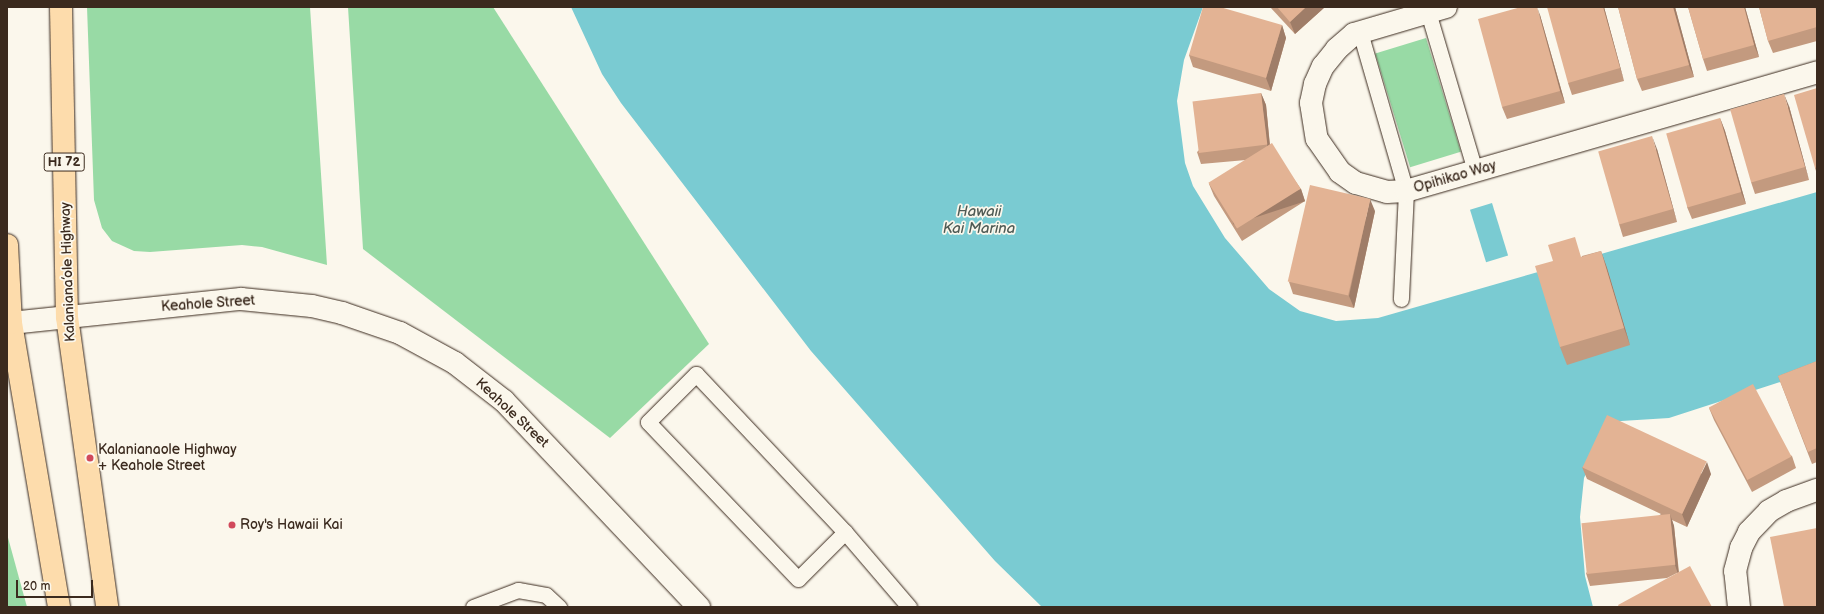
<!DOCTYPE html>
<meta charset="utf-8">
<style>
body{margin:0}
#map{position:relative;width:1824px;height:614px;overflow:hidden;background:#fbf7ec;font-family:"Balsamiq Sans",sans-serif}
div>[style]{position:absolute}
.green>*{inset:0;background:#98daa5;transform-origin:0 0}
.water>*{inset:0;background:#7acbd2;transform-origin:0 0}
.roads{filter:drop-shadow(0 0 1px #3b2a1e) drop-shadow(0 0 1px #3b2a1e)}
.service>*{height:15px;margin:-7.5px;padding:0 7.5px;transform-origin:7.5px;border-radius:7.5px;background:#fbf7ec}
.minor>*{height:22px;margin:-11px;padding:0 11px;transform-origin:11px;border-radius:11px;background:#fbf7ec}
.secondary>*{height:22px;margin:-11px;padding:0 11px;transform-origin:11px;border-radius:11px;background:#fbf7ec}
.primary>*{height:22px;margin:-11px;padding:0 11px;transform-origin:11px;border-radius:11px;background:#fddcac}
.trunk>*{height:22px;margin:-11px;padding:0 11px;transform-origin:11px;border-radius:11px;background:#fddcac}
.wall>*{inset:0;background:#c39a7f}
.shaded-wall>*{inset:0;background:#9f7d68;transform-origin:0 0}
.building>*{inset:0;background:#e3b394;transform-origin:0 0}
.dots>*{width:11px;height:11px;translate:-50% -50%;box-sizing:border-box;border:2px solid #fbf7ec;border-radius:50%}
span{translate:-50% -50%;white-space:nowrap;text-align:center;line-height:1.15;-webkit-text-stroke:3.5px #fbf7ec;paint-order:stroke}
.shield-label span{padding:1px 3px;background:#fbf7ec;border:1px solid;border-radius:3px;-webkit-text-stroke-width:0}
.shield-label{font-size:13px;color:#3b2a1e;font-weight:700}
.street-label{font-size:14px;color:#3b2a1e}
.poi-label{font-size:14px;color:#3b2a1e}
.left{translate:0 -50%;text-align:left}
.water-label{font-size:15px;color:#4e5a54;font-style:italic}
.frame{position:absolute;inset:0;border:8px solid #3b2a1e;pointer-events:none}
.scale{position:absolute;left:16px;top:580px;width:77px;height:18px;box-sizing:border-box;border:2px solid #3b2a1e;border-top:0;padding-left:5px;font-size:12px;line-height:14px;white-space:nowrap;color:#3b2a1e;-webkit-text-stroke:3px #fbf7ec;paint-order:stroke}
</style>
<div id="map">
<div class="green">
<div style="clip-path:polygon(87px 7px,310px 7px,327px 265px,262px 247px,242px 245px,150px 252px,134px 251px,112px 241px,102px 228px,94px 200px)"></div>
<div style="clip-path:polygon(348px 7px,493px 7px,709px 344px,610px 438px,363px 249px)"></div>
<div style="left:1426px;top:38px;width:119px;height:53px;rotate:73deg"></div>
<div style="clip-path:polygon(7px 534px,27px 607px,7px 607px)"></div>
</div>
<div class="water">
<div style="clip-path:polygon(571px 7px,1203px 7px,1184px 60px,1177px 101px,1185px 163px,1193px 186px,1225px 238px,1269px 289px,1300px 311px,1336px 321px,1378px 318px,1817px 192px,1817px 370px,1669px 418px,1621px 421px,1608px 425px,1584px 478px,1580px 517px,1585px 576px,1593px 607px,1042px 607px,995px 561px,811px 351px,621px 103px,602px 74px)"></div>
<div style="left:1492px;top:203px;width:55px;height:23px;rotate:73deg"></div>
</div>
<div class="roads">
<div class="service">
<div style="left:1428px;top:12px;width:166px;rotate:73.5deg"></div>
<div style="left:1360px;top:32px;width:166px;rotate:73.9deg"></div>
<div style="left:1406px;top:191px;width:108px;rotate:92.7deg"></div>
<div style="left:845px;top:532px;width:66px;rotate:135deg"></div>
<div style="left:798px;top:579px;width:217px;rotate:-133.7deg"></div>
<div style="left:648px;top:422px;width:68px;rotate:-45deg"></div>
<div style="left:696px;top:374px;width:217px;rotate:46.7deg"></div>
<div style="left:845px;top:532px;width:99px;rotate:49.5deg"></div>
<div style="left:473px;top:607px;width:48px;rotate:-20.7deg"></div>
<div style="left:518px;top:590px;width:28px;rotate:10deg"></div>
<div style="left:546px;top:595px;width:18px;rotate:43deg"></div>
</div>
<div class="minor">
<div style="left:1446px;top:7px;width:96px;rotate:163.6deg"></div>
<div style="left:1354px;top:34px;width:23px;rotate:139deg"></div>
<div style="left:1337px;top:49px;width:22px;rotate:129deg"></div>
<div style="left:1323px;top:66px;width:20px;rotate:114deg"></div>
<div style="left:1315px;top:84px;width:19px;rotate:102deg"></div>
<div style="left:1311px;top:103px;width:36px;rotate:81deg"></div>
<div style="left:1317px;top:139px;width:40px;rotate:55.1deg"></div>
<div style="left:1340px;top:172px;width:19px;rotate:35deg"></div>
<div style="left:1356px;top:183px;width:32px;rotate:16deg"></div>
<div style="left:1387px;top:192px;width:19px;rotate:-3deg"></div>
<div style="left:1406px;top:191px;width:428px;rotate:-16.1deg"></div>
<div style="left:1739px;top:607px;width:36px;rotate:-96deg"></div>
<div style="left:1735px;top:571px;width:24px;rotate:-75deg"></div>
<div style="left:1741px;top:548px;width:18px;rotate:-63deg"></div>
<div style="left:1749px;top:532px;width:29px;rotate:-46deg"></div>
<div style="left:1769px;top:511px;width:20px;rotate:-30deg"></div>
<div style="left:1786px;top:501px;width:33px;rotate:-20deg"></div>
</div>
<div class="secondary">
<div style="left:11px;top:323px;width:231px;rotate:-6deg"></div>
<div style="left:241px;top:299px;width:71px;rotate:5.6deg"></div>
<div style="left:312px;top:306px;width:31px;rotate:13deg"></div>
<div style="left:342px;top:313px;width:61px;rotate:19deg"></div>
<div style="left:400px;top:333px;width:63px;rotate:28.6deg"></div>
<div style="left:455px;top:363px;width:62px;rotate:37.8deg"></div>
<div style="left:504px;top:401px;width:284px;rotate:46.6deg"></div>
</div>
<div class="primary">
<div style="left:67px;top:317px;width:293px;rotate:82.1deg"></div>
<div style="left:11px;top:323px;width:288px;rotate:80.4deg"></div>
</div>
<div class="trunk">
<div style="left:61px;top:7px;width:310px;rotate:88.9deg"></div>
<div style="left:7px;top:245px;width:78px;rotate:87.1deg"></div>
</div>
</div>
<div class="wall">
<div style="clip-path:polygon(1270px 7px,1325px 7px,1295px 34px)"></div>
<div style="clip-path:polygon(1604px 7px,1624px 81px,1572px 95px,1568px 83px)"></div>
<div style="clip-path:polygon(1618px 7px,1675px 7px,1694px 77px,1642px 91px,1637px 79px)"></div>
<div style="clip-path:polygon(1688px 7px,1745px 7px,1759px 57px,1707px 71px,1703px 59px)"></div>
<div style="clip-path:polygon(1759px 7px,1816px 7px,1817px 10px,1817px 41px,1773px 53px,1768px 41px)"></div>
<div style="clip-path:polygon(1540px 15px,1565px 103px,1507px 119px,1502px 107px)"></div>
<div style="clip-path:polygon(1282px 25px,1286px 38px,1271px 91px,1193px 67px,1189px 55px)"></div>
<div style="clip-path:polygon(1817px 88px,1817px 174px,1815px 168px)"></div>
<div style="clip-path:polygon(1261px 93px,1266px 105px,1270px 145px,1301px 189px,1305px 201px,1242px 241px,1214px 196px,1209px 184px,1246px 160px,1201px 164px,1197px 152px)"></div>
<div style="clip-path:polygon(1789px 106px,1809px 180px,1755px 194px,1751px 182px)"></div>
<div style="clip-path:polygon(1720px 118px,1725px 131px,1746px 204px,1692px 219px,1687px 207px)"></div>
<div style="clip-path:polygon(1657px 149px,1677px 222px,1623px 237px,1619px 224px)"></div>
<div style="clip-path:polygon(1375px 211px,1354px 308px,1293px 294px,1289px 282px)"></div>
<div style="clip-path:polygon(1601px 251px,1607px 268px,1630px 345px,1567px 365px,1560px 347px,1582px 256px)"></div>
<div style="clip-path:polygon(1817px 361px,1817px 462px,1812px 464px,1778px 376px)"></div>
<div style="clip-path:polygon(1709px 408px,1792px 456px,1796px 468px,1752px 492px,1714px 420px)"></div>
<div style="clip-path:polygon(1582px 467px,1711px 474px,1687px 527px,1672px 520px,1674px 526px,1679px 572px,1667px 578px,1590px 586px,1586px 573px,1661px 514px,1587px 479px)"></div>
</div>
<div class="shaded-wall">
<div style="clip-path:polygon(1306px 7px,1325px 7px,1295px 34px,1290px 22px)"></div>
<div style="clip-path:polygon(1537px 7px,1540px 15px,1565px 103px,1560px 91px)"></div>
<div style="clip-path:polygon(1603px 7px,1604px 7px,1624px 81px,1620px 68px)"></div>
<div style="clip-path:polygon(1673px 7px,1675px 7px,1694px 77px,1689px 65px)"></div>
<div style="clip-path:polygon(1744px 7px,1745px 7px,1759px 57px,1754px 45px)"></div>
<div style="clip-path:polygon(1282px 25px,1286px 38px,1271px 91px,1266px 78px)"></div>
<div style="clip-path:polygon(1261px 93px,1266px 105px,1271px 158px,1267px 145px)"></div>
<div style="clip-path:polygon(1784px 94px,1789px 106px,1809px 180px,1805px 167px)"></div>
<div style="clip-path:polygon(1720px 118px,1725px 131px,1746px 204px,1741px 192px)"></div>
<div style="clip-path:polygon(1652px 136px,1657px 149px,1677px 222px,1673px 209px)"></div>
<div style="left:1301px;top:189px;width:13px;height:75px;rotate:72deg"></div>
<div style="clip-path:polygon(1370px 199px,1375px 211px,1354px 308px,1349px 296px)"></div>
<div style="clip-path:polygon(1601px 251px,1607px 268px,1630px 345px,1624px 328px)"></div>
<div style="clip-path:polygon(1707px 462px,1711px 474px,1687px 527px,1682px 514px)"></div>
<div style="clip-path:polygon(1670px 514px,1674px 526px,1679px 577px,1675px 565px)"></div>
</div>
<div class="building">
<div style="clip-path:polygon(1203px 7px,1220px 7px,1282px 25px,1266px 78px,1189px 55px)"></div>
<div style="clip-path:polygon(1277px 7px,1306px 7px,1290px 22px)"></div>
<div style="clip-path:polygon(1521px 7px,1537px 7px,1560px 91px,1502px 107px,1478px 19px)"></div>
<div style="clip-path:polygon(1547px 7px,1603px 7px,1620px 68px,1568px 83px)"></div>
<div style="clip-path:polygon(1618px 7px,1673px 7px,1689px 65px,1637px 79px)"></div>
<div style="clip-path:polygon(1688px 7px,1744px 7px,1754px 45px,1703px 59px)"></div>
<div style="clip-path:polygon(1759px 7px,1815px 7px,1817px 13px,1817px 27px,1768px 41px)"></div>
<div style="clip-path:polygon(1817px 88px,1817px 167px,1815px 168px,1794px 95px)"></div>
<div style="left:1261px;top:93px;width:52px;height:69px;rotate:83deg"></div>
<div style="left:1784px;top:94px;width:76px;height:56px;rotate:74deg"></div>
<div style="left:1720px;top:118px;width:77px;height:56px;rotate:74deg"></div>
<div style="left:1652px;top:136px;width:76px;height:56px;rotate:74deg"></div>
<div style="left:1272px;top:143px;width:54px;height:75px;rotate:58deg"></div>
<div style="left:1310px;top:185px;width:62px;height:99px;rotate:13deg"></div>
<div style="clip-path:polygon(1575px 237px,1581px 257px,1601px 251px,1624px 328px,1560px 347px,1535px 266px,1553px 261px,1548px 245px)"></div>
<div style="clip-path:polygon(1817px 361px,1817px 448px,1808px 452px,1778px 376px)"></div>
<div style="left:1753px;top:384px;width:82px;height:50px;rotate:62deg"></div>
<div style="left:1607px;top:415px;width:110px;height:58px;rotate:25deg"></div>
<div style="left:1670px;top:514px;width:51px;height:89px;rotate:84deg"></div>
<div style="clip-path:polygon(1817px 528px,1817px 607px,1784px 607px,1770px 537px)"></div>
<div style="clip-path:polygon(1690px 566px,1712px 607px,1619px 607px,1618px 605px)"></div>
</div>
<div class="dots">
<div style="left:90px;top:458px;background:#d1495b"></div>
<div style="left:232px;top:525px;background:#d1495b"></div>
</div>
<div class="shield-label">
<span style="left:64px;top:162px">HI 72</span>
</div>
<div class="street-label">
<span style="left:1455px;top:177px;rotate:-16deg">Opihikao Way</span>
<span style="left:68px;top:272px;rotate:-92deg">Kalaniana’ole Highway</span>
<span style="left:208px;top:304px;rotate:-4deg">Keahole Street</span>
<span style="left:512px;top:413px;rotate:43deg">Keahole Street</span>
</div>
<div class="poi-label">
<span class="left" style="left:98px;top:458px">Kalanianaole Highway<br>+ Keahole Street</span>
<span class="left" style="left:240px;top:525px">Roy's Hawaii Kai</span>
</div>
<div class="water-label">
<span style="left:979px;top:220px">Hawaii<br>Kai Marina</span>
</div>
<div class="frame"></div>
<div class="scale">20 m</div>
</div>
